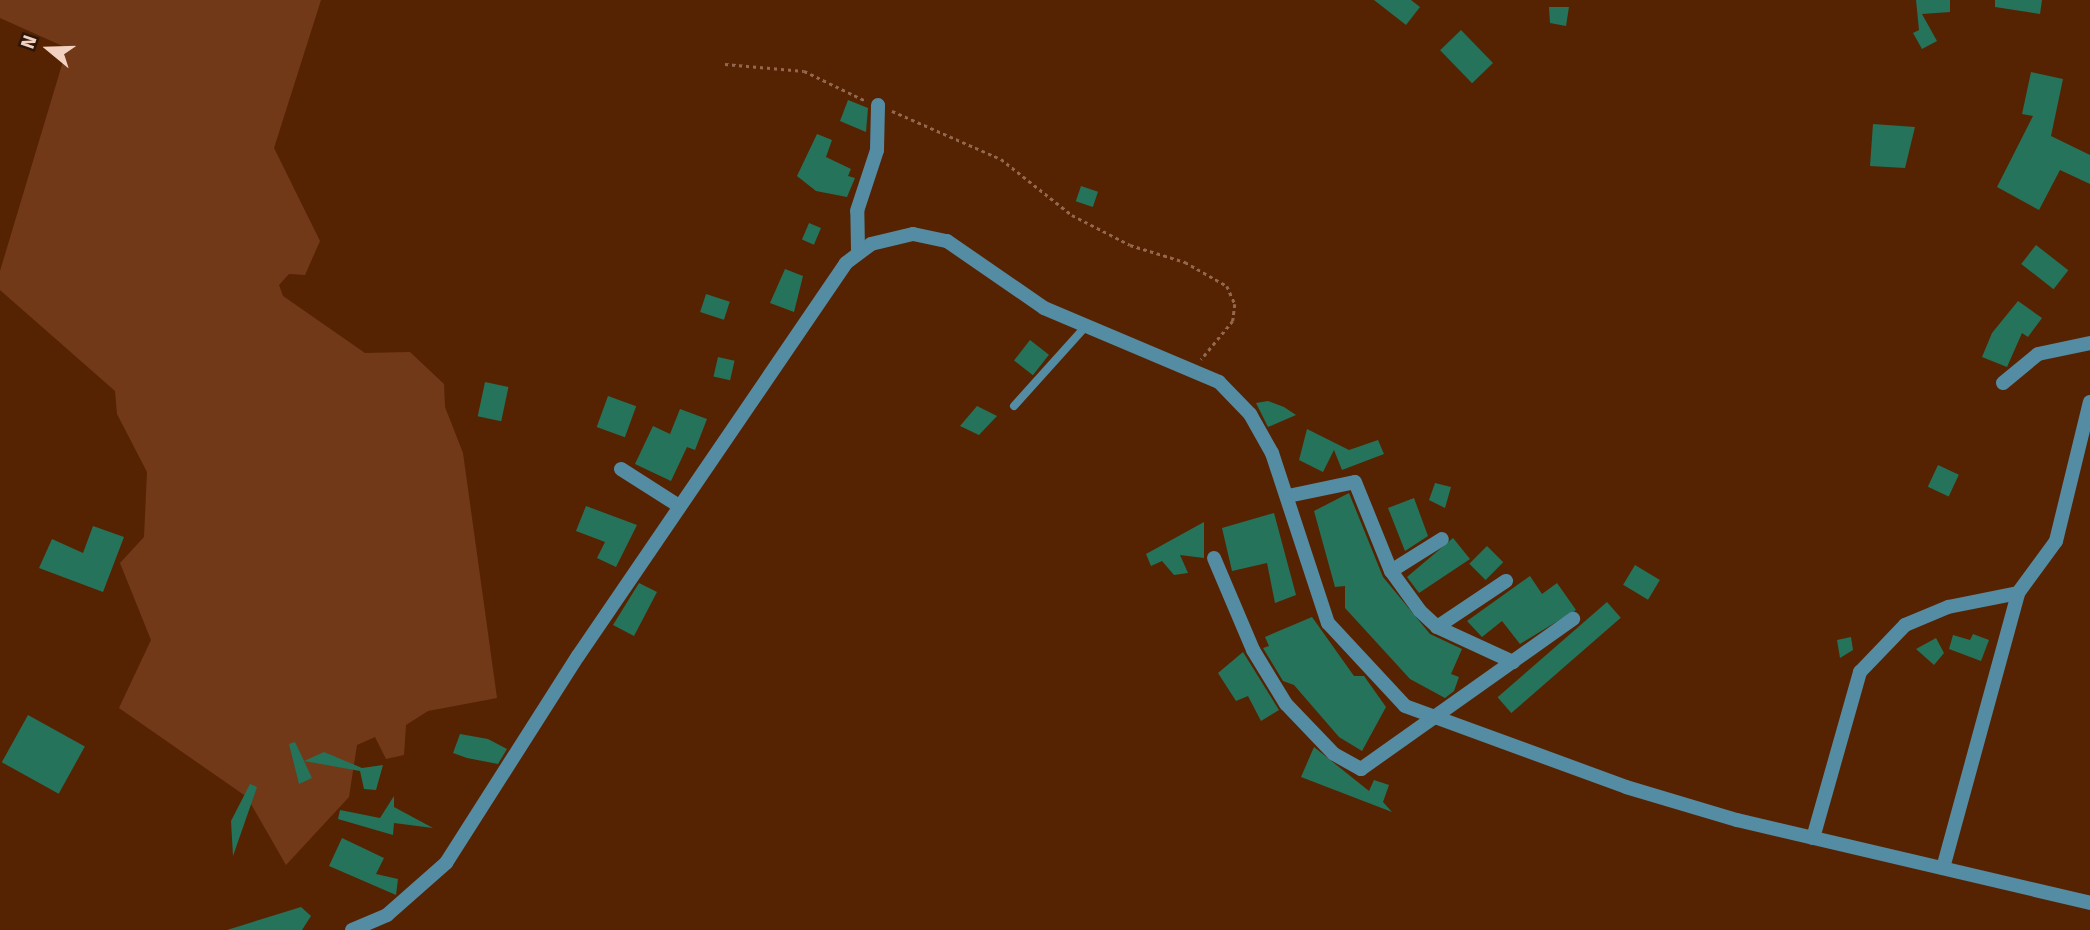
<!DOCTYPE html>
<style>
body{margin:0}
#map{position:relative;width:2090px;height:930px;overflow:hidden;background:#562302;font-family:"Fira Sans",sans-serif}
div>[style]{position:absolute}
.green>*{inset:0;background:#723919}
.building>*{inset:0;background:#25735a;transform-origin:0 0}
.path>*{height:2.5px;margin-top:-1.25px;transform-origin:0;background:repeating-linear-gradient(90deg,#94684e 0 3.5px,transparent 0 7px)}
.lane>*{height:8px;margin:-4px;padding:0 4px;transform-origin:4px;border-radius:4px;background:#548ca4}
.street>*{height:14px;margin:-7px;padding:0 7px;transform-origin:7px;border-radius:7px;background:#548ca4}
span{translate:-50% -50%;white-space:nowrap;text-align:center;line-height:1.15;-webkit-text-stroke:5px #2c1509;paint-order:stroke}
.north{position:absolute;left:14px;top:14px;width:70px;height:70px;-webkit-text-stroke:5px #2c1509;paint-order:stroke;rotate:289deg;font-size:19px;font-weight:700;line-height:28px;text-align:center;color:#f2d1c1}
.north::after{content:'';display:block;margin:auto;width:24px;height:32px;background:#f2d1c1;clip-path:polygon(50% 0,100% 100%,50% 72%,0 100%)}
</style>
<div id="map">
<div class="green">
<div style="clip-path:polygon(0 0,321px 0,274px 148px,320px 241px,305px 275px,289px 274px,279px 285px,283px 296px,365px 353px,410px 352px,444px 384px,445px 407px,463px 453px,497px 698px,428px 711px,406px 725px,404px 755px,386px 759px,375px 737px,357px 745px,349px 797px,286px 865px,247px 797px,119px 708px,151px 640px,120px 563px,144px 537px,147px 472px,117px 414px,115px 391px,0 290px,0 271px,67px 48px,0 18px)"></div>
</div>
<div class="building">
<div style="clip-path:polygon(1374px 0,1411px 0,1420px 7px,1406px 25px)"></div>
<div style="clip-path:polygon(1916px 0,1950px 0,1950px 12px,1922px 14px,1937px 41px,1922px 49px,1913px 33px,1919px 30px)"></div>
<div style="clip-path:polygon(1995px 0,2042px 0,2040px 14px,1995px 7px)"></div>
<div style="clip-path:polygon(1549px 7px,1569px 7px,1566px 26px,1550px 23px)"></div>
<div style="left:1461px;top:30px;width:46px;height:29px;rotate:46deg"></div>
<div style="clip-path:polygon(2031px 72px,2063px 79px,2051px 136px,2090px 155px,2090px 184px,2060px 170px,2039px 210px,1997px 187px,2033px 116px,2022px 114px)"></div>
<div style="clip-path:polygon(848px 100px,868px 108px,866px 132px,840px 121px)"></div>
<div style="clip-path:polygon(1873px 124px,1915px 127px,1905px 168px,1870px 166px)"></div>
<div style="clip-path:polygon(817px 134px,832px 140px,826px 157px,851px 169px,848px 176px,855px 178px,847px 197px,816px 191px,797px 176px)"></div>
<div style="left:1081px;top:186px;width:18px;height:16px;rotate:19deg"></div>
<div style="left:809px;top:223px;width:13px;height:18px;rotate:23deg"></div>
<div style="left:2036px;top:245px;width:41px;height:24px;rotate:38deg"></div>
<div style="clip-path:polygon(785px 269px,803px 276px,794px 312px,770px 303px)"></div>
<div style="left:706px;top:294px;width:25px;height:19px;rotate:18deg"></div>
<div style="clip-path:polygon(2018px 301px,2042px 318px,2028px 337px,2022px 333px,2007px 367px,1982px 357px,1992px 333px)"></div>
<div style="left:1030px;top:340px;width:24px;height:26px;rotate:38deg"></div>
<div style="left:718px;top:357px;width:17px;height:20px;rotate:13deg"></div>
<div style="left:485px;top:382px;width:24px;height:35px;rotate:12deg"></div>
<div style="left:608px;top:396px;width:30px;height:33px;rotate:20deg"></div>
<div style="clip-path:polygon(1268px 401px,1284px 407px,1296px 415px,1268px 427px,1256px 403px)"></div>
<div style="clip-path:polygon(977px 406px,997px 416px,979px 435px,960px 426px)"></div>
<div style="clip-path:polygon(680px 409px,707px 419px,695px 450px,687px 447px,671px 481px,635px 464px,653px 426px,670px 434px)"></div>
<div style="clip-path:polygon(1307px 429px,1349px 450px,1378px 440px,1384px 454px,1342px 470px,1334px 450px,1323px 472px,1299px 460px)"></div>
<div style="left:1938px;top:465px;width:23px;height:24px;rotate:25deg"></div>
<div style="clip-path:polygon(1435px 483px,1451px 487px,1445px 508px,1429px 500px)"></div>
<div style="clip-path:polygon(1349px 493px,1383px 577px,1430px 634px,1462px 649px,1451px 674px,1459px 677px,1454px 691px,1445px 698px,1410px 679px,1345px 608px,1345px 586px,1335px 587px,1314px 511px)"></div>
<div style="clip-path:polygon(1414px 498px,1428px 536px,1405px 551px,1388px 508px)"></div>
<div style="clip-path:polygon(586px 506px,637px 525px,616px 567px,597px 558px,605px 542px,576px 531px)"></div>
<div style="clip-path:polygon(1274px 513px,1296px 595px,1275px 603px,1267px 563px,1232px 571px,1222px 528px)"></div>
<div style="clip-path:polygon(1204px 522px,1204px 558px,1180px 555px,1188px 573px,1174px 575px,1162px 561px,1151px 566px,1146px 554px)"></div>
<div style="clip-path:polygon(93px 526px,124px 537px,103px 592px,39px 568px,52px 539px,83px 553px)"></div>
<div style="clip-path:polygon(1453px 538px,1470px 559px,1419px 593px,1407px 577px)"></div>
<div style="left:1487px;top:546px;width:23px;height:25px;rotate:45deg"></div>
<div style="left:1635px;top:565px;width:29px;height:23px;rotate:31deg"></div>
<div style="clip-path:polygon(1530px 576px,1542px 594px,1557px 583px,1576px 610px,1520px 644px,1502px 621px,1482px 637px,1467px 621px)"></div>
<div style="clip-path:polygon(639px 583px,657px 592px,634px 636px,613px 625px)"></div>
<div style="left:1607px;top:602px;width:21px;height:145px;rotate:49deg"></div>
<div style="clip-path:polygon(1312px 617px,1354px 676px,1364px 676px,1386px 707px,1362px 751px,1339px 737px,1294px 685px,1283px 681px,1263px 648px,1269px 646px,1265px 637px)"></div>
<div style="clip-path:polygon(1973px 634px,1989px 640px,1981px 661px,1949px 649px,1953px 635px,1970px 640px)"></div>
<div style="clip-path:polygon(1851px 637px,1853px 650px,1840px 658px,1837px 640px)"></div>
<div style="clip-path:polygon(1936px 638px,1944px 653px,1934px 665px,1916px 649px)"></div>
<div style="clip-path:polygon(1243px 652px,1279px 710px,1261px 721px,1248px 696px,1236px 701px,1218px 673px)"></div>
<div style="left:28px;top:715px;width:65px;height:54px;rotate:29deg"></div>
<div style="clip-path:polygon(460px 734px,488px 739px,507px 749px,498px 764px,467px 758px,453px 753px)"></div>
<div style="clip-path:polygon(295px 742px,312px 778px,299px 784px,289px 744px)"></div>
<div style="clip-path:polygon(1314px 747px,1369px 791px,1374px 780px,1389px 785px,1383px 802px,1392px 812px,1301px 777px)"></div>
<div style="clip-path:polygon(324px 752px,362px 768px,383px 765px,376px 790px,364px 789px,360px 771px,304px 761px)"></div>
<div style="clip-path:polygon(250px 784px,257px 787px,233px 856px,231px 821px)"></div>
<div style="clip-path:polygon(394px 796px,394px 807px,433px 828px,394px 823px,393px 835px,338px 819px,340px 810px,380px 818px)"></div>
<div style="clip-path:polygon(342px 838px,384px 858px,376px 874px,398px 879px,396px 895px,329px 866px)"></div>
<div style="clip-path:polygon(301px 907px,311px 916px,302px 930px,227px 930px)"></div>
</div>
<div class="path">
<div style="left:725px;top:64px;width:79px;rotate:5.1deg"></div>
<div style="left:804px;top:71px;width:69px;rotate:25.8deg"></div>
<div style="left:892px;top:111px;width:119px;rotate:23.8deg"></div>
<div style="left:1001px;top:159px;width:90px;rotate:38.3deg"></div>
<div style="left:1072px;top:215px;width:65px;rotate:27.3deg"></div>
<div style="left:1130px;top:245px;width:58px;rotate:17.2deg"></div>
<div style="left:1185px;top:262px;width:48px;rotate:29.7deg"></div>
<div style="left:1227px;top:286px;width:20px;rotate:66deg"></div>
<div style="left:1235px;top:304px;width:17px;rotate:97deg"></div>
<div style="left:1233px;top:321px;width:50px;rotate:129.4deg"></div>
</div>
<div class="lane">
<div style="left:1014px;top:406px;width:108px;rotate:-48deg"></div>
</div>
<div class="street">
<div style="left:858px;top:250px;width:39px;rotate:-91deg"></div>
<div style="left:857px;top:211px;width:64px;rotate:-71.8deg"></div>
<div style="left:877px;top:150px;width:45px;rotate:-88.7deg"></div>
<div style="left:2003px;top:383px;width:45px;rotate:-39.6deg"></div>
<div style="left:2038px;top:354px;width:53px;rotate:-11.9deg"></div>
<div style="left:621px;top:469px;width:69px;rotate:32.5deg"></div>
<div style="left:1288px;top:496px;width:68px;rotate:-11.8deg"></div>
<div style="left:1355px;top:482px;width:96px;rotate:68deg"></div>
<div style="left:1391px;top:571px;width:49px;rotate:54.1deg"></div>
<div style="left:1420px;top:611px;width:23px;rotate:43deg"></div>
<div style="left:1437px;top:627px;width:84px;rotate:24.7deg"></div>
<div style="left:1214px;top:558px;width:100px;rotate:67deg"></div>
<div style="left:1253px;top:650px;width:63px;rotate:58.6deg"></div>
<div style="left:1286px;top:704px;width:69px;rotate:46.2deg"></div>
<div style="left:1334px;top:754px;width:31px;rotate:29deg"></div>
<div style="left:1361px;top:769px;width:260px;rotate:-35.3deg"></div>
<div style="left:1391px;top:571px;width:60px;rotate:-32.1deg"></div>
<div style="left:1437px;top:627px;width:83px;rotate:-33.7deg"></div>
<div style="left:1813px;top:838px;width:173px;rotate:-74.2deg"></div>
<div style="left:1860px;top:672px;width:65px;rotate:-46.2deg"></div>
<div style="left:1905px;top:625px;width:47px;rotate:-22.7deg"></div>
<div style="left:1948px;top:607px;width:71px;rotate:-11.3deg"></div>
<div style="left:1943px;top:868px;width:285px;rotate:-74.7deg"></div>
<div style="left:2018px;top:593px;width:64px;rotate:-53.8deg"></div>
<div style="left:2056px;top:541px;width:143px;rotate:-76.3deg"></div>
<div style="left:352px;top:930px;width:38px;rotate:-23deg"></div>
<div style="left:387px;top:915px;width:79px;rotate:-41.4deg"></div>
<div style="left:446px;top:863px;width:246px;rotate:-57.5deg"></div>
<div style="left:578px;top:656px;width:476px;rotate:-55.7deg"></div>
<div style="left:846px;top:263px;width:31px;rotate:-37deg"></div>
<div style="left:871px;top:244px;width:43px;rotate:-13.4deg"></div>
<div style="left:913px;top:234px;width:35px;rotate:12deg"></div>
<div style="left:947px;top:241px;width:118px;rotate:34.6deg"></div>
<div style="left:1044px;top:308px;width:190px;rotate:22.9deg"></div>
<div style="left:1219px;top:382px;width:45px;rotate:45.9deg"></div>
<div style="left:1250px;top:414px;width:45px;rotate:60.6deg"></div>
<div style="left:1272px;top:453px;width:179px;rotate:71.8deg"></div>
<div style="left:1328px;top:623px;width:113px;rotate:47.1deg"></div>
<div style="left:1405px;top:706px;width:235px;rotate:20.1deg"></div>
<div style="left:1626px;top:787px;width:116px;rotate:16.6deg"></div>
<div style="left:1737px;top:820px;width:363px;rotate:13.2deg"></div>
</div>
<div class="north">N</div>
</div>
